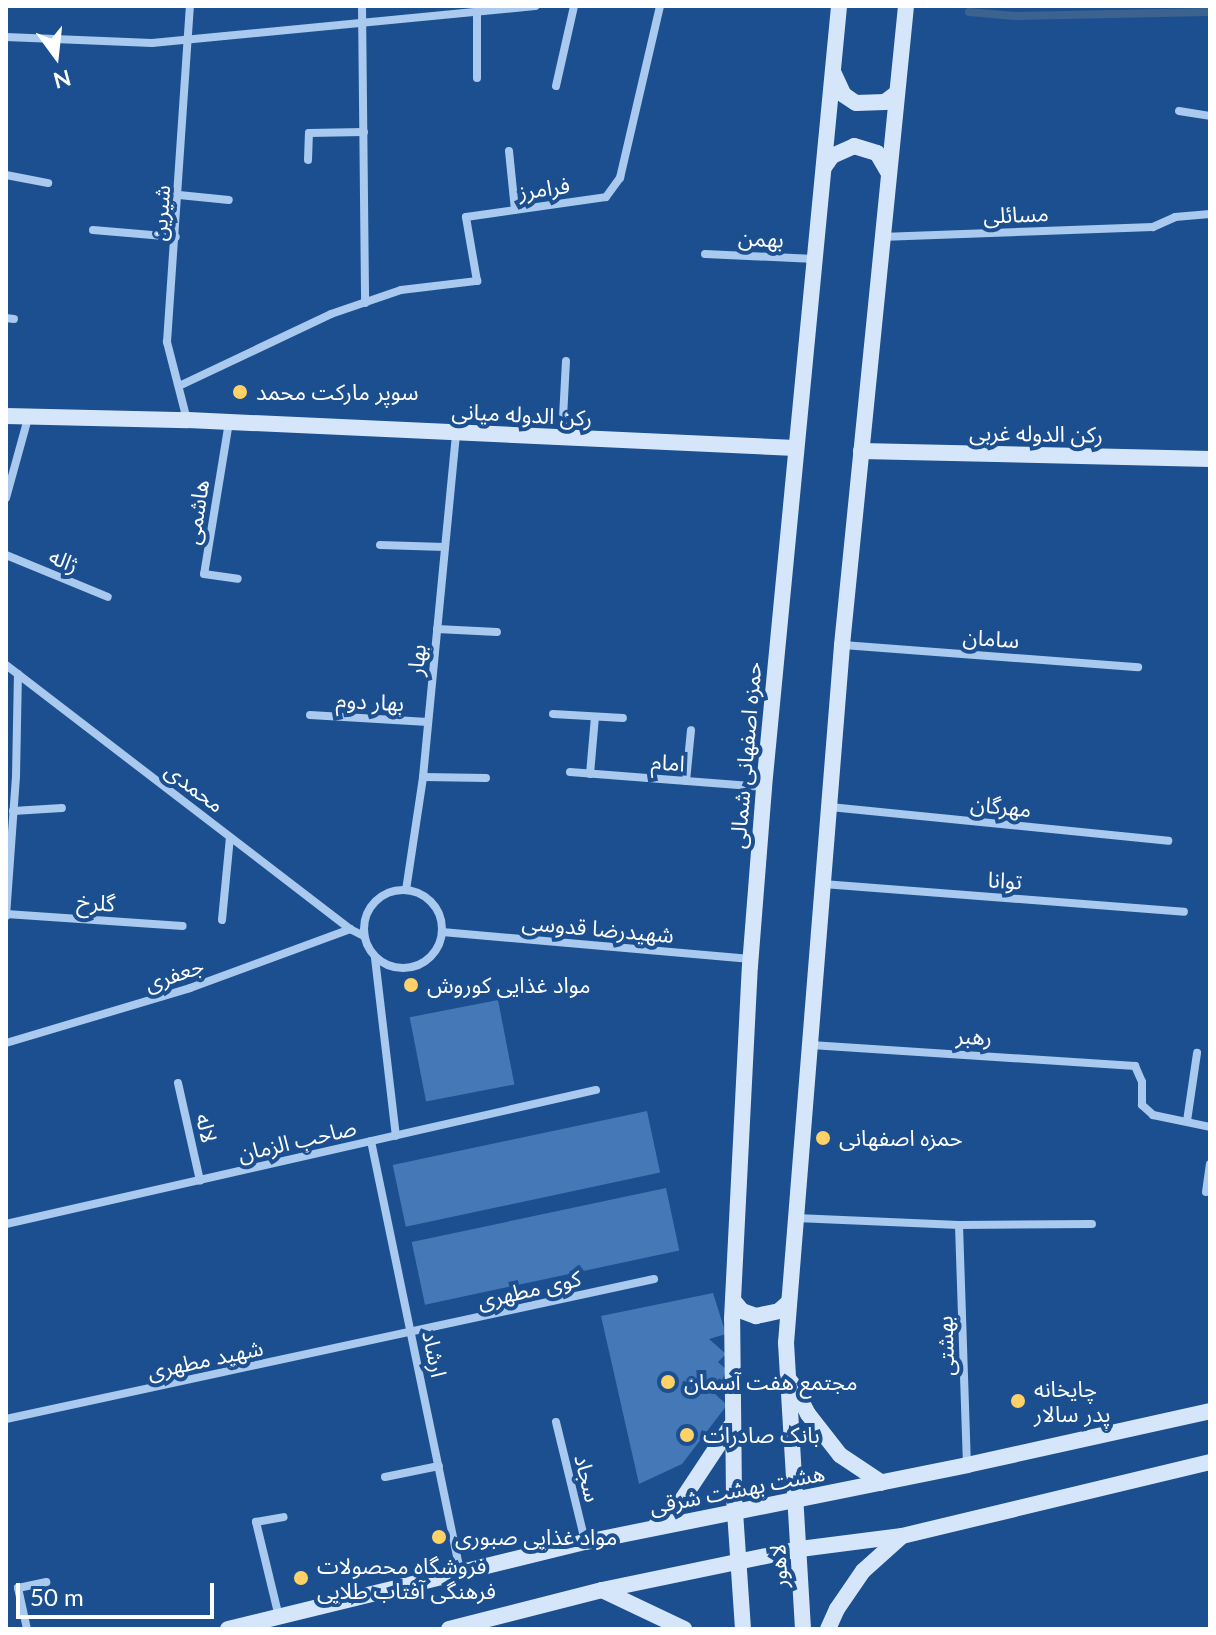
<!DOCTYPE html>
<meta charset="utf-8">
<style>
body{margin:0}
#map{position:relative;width:1216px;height:1635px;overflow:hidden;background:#1b4f8f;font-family:Lato,"Noto Sans Arabic",sans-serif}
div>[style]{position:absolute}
.stream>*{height:8px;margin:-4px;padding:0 4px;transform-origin:4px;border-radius:4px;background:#3c6290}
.building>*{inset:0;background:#4478b7;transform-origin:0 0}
.minor>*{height:8px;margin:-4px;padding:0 4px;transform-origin:4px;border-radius:4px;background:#a9c9ee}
.minor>.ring{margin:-4px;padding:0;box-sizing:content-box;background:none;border:8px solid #a9c9ee;border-radius:50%}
.secondary>*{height:16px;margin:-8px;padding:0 8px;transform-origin:8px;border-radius:8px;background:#d6e6fa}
.dots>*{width:22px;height:22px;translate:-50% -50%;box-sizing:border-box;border:4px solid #1b4f8f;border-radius:50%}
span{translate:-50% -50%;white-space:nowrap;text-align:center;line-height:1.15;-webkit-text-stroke:8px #1b4f8f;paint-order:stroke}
.street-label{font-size:22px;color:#fff}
.poi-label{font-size:22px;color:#fff}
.left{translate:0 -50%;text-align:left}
.frame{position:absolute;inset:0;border:8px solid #fff;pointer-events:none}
.north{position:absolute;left:16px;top:16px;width:80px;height:80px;-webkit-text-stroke:6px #1b4f8f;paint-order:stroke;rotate:165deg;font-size:22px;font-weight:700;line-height:32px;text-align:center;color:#fff}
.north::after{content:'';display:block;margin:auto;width:28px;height:36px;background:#fff;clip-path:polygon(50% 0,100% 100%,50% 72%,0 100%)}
.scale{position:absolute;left:16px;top:1583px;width:198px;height:36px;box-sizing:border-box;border:4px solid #fff;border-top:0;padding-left:10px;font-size:24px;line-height:28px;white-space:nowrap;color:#fff;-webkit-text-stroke:6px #1b4f8f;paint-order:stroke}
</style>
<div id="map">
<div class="stream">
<div style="left:969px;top:12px;width:46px;rotate:5deg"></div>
<div style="left:1015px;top:16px;width:195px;rotate:-1.2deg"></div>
</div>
<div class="building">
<div style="left:498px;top:1000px;width:86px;height:90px;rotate:79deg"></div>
<div style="left:647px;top:1111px;width:63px;height:260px;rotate:78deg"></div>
<div style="left:666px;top:1188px;width:64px;height:260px;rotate:78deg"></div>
<div style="clip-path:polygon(713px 1293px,726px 1334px,709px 1339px,726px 1354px,718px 1362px,727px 1370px,715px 1394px,727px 1405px,682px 1464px,639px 1484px,601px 1316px)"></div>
</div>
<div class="minor">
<div style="left:362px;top:6px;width:297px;rotate:89.4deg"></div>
<div style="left:477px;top:11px;width:67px;rotate:90deg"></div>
<div style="left:6px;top:37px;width:146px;rotate:2.4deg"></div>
<div style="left:152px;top:43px;width:385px;rotate:-5.5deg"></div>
<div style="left:556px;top:86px;width:82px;rotate:-77.3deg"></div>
<div style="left:1179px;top:111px;width:31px;rotate:9deg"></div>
<div style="left:509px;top:151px;width:59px;rotate:84.2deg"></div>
<div style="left:308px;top:160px;width:27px;rotate:-88deg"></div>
<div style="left:309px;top:133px;width:55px;rotate:-1deg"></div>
<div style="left:6px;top:175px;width:43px;rotate:10.8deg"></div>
<div style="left:179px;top:195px;width:50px;rotate:5.7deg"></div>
<div style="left:93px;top:230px;width:83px;rotate:4.8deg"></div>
<div style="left:881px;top:237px;width:272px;rotate:-2.1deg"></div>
<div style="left:1153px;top:227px;width:24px;rotate:-24deg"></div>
<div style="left:1175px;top:217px;width:35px;rotate:-5deg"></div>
<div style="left:705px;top:254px;width:110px;rotate:2.6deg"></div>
<div style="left:6px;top:318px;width:8px;rotate:7deg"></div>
<div style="left:179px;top:386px;width:168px;rotate:-25.3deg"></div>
<div style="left:331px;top:314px;width:74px;rotate:-18.9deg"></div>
<div style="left:401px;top:290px;width:77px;rotate:-6.8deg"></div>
<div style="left:477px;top:281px;width:65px;rotate:-99.8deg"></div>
<div style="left:466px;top:217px;width:141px;rotate:-8.1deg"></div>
<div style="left:606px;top:197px;width:24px;rotate:-54deg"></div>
<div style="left:620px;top:178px;width:177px;rotate:-76.9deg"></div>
<div style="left:187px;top:420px;width:81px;rotate:-104.4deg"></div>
<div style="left:167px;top:342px;width:337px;rotate:-86.1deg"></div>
<div style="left:229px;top:422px;width:154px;rotate:99.3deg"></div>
<div style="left:204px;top:574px;width:34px;rotate:8deg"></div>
<div style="left:562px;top:437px;width:76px;rotate:-87deg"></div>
<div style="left:6px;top:498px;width:83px;rotate:-74.6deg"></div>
<div style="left:380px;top:545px;width:65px;rotate:1.8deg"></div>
<div style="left:6px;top:555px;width:110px;rotate:22.4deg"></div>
<div style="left:437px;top:629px;width:60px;rotate:2.9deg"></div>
<div style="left:843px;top:645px;width:296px;rotate:4.3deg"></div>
<div style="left:6px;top:665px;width:434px;rotate:37.5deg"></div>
<div style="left:350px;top:929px;width:16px;rotate:27deg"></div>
<div style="left:553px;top:714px;width:70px;rotate:3.3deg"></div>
<div style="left:310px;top:715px;width:118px;rotate:3.4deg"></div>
<div style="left:570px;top:772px;width:195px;rotate:4.4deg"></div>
<div style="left:590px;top:774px;width:57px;rotate:-85deg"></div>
<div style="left:423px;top:777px;width:63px;rotate:0.9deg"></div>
<div style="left:686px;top:781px;width:51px;rotate:-84.4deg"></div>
<div style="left:830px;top:807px;width:340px;rotate:5.7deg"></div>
<div style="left:13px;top:811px;width:49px;rotate:-3.5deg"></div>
<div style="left:823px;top:884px;width:362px;rotate:4.4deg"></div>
<div class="ring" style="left:364px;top:890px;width:70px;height:70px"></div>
<div style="left:406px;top:890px;width:114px;rotate:-81.4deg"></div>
<div style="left:423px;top:777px;width:346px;rotate:-84.5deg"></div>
<div style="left:6px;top:914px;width:177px;rotate:3.9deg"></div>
<div style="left:6px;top:916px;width:140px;rotate:-85.9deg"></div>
<div style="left:16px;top:776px;width:102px;rotate:-88.9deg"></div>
<div style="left:222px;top:920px;width:83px;rotate:-84.5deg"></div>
<div style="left:442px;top:932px;width:310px;rotate:5deg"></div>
<div style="left:375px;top:958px;width:179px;rotate:83.3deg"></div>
<div style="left:6px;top:1043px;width:192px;rotate:-16.6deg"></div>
<div style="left:190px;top:988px;width:171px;rotate:-20.2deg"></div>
<div style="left:811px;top:1045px;width:325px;rotate:3.7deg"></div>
<div style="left:1135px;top:1066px;width:17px;rotate:66deg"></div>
<div style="left:1142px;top:1082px;width:23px;rotate:90deg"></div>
<div style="left:1142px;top:1105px;width:15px;rotate:42deg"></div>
<div style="left:1153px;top:1115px;width:58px;rotate:11.9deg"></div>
<div style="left:178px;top:1083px;width:100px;rotate:77.3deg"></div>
<div style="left:1187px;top:1121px;width:69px;rotate:-81.6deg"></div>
<div style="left:371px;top:1141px;width:442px;rotate:78.3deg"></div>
<div style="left:1206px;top:1192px;width:28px;rotate:-82deg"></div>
<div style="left:796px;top:1218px;width:163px;rotate:2.5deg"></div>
<div style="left:959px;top:1225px;width:133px;rotate:-0.4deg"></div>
<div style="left:6px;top:1224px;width:605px;rotate:-12.8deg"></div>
<div style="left:959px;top:1225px;width:240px;rotate:88.1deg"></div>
<div style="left:6px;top:1419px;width:663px;rotate:-12.19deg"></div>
<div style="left:556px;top:1422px;width:122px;rotate:76.3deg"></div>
<div style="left:385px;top:1477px;width:55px;rotate:-11.5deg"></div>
<div style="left:279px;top:1617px;width:98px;rotate:-103.6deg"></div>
<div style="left:256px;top:1522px;width:28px;rotate:-10deg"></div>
<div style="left:27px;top:1629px;width:42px;rotate:-102.4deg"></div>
<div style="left:18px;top:1588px;width:29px;rotate:-12deg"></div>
</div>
<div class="secondary">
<div style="left:834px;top:74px;width:23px;rotate:65deg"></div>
<div style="left:844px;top:95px;width:14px;rotate:34deg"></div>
<div style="left:856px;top:103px;width:29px;rotate:-2deg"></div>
<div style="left:885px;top:102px;width:15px;rotate:-37deg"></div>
<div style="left:825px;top:166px;width:12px;rotate:-55deg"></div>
<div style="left:832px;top:156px;width:24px;rotate:-24deg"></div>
<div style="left:854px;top:146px;width:24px;rotate:17deg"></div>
<div style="left:877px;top:153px;width:22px;rotate:60deg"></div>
<div style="left:6px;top:416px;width:182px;rotate:1.3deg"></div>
<div style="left:188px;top:420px;width:608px;rotate:2.64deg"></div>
<div style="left:861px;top:451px;width:349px;rotate:1.3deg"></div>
<div style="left:733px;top:1300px;width:14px;rotate:51deg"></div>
<div style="left:742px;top:1311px;width:15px;rotate:20deg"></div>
<div style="left:756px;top:1316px;width:24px;rotate:-12deg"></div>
<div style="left:779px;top:1311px;width:13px;rotate:-42deg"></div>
<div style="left:791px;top:1382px;width:36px;rotate:62deg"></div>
<div style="left:808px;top:1414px;width:52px;rotate:52deg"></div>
<div style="left:840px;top:1455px;width:50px;rotate:33.7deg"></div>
<div style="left:656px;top:1525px;width:19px;rotate:-32deg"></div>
<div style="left:672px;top:1515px;width:107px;rotate:-56.5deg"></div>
<div style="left:602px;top:1590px;width:91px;rotate:25.4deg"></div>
<div style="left:228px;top:1629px;width:368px;rotate:-13.7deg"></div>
<div style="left:586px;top:1542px;width:389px;rotate:-11.4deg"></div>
<div style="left:967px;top:1465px;width:249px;rotate:-12.5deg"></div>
<div style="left:449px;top:1629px;width:158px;rotate:-14.3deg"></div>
<div style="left:602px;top:1590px;width:202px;rotate:-11.7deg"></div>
<div style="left:800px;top:1549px;width:103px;rotate:-7.3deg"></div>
<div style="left:902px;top:1536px;width:317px;rotate:-13.5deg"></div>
<div style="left:743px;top:1629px;width:132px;rotate:-93.9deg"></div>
<div style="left:734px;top:1497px;width:178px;rotate:-90.6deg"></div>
<div style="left:732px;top:1319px;width:353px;rotate:-87.1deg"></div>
<div style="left:750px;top:966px;width:180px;rotate:-85.5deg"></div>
<div style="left:764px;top:787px;width:785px;rotate:-84.51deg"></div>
<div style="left:803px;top:1629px;width:287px;rotate:-93.4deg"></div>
<div style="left:786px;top:1343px;width:700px;rotate:-85.41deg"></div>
<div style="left:842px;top:645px;width:642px;rotate:-84.28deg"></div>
<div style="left:828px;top:1629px;width:22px;rotate:-66deg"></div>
<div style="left:837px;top:1609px;width:46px;rotate:-55.6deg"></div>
<div style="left:863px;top:1571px;width:52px;rotate:-41.9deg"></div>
</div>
<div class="dots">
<div style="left:240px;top:392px;background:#ffd166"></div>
<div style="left:411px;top:985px;background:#ffd166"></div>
<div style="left:823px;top:1138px;background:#ffd166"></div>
<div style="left:668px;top:1382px;background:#ffd166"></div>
<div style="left:1018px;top:1401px;background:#ffd166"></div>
<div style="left:687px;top:1435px;background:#ffd166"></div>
<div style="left:439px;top:1537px;background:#ffd166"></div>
<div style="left:301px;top:1578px;background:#ffd166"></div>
</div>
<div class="street-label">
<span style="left:544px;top:188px;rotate:-8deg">فرامرز</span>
<span style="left:160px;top:213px;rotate:-86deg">شیرین</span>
<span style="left:1016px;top:214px;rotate:-2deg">مسائلی</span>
<span style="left:761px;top:238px;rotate:3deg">بهمن</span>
<span style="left:522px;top:414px;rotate:3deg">رکن الدوله میانی</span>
<span style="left:1036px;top:433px;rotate:1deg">رکن الدوله غربی</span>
<span style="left:196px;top:512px;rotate:-81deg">هاشمی</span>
<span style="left:64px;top:560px;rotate:23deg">ژاله</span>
<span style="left:991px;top:638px;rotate:4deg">سامان</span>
<span style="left:416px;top:660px;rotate:-84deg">بهار</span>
<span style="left:370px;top:701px;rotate:3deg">بهار دوم</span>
<span style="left:745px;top:755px;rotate:-85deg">حمزه اصفهانی شمالی</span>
<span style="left:668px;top:762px;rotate:4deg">امام</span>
<span style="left:195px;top:787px;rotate:37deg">محمدی</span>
<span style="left:1001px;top:806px;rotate:6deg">مهرگان</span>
<span style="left:1005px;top:880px;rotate:4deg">توانا</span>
<span style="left:96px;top:902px;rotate:4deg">گلرخ</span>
<span style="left:598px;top:928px;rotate:5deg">شهیدرضا قدوسی</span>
<span style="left:174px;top:974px;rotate:-19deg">جعفری</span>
<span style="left:974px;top:1036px;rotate:3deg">رهبر</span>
<span style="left:207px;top:1128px;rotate:77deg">لاله</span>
<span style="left:297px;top:1140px;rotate:-13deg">صاحب الزمان</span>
<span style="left:529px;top:1289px;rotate:-13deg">کوی مطهری</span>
<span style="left:945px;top:1346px;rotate:-92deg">بهشتی</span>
<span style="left:435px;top:1354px;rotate:78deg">ارشاد</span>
<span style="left:205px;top:1359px;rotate:-12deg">شهید مطهری</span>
<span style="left:588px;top:1478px;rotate:76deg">سجاد</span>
<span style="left:737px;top:1489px;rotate:-11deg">هشت بهشت شرقی</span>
<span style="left:778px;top:1566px;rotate:-93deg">لاهور</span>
</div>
<div class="poi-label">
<span class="left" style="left:256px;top:392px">سوپر مارکت محمد</span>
<span class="left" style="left:427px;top:985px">مواد غذایی کوروش</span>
<span class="left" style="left:839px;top:1138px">حمزه اصفهانی</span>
<span class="left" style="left:684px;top:1382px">مجتمع هفت آسمان</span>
<span class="left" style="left:1034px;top:1401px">چایخانه<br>پدر سالار</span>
<span class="left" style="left:703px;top:1435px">بانک صادرات</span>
<span class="left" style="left:455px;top:1537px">مواد غذایی صبوری</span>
<span class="left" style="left:317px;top:1578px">فروشگاه محصولات<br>فرهنگی آفتاب طلایی</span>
</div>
<div class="frame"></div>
<div class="north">N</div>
<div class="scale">50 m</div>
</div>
